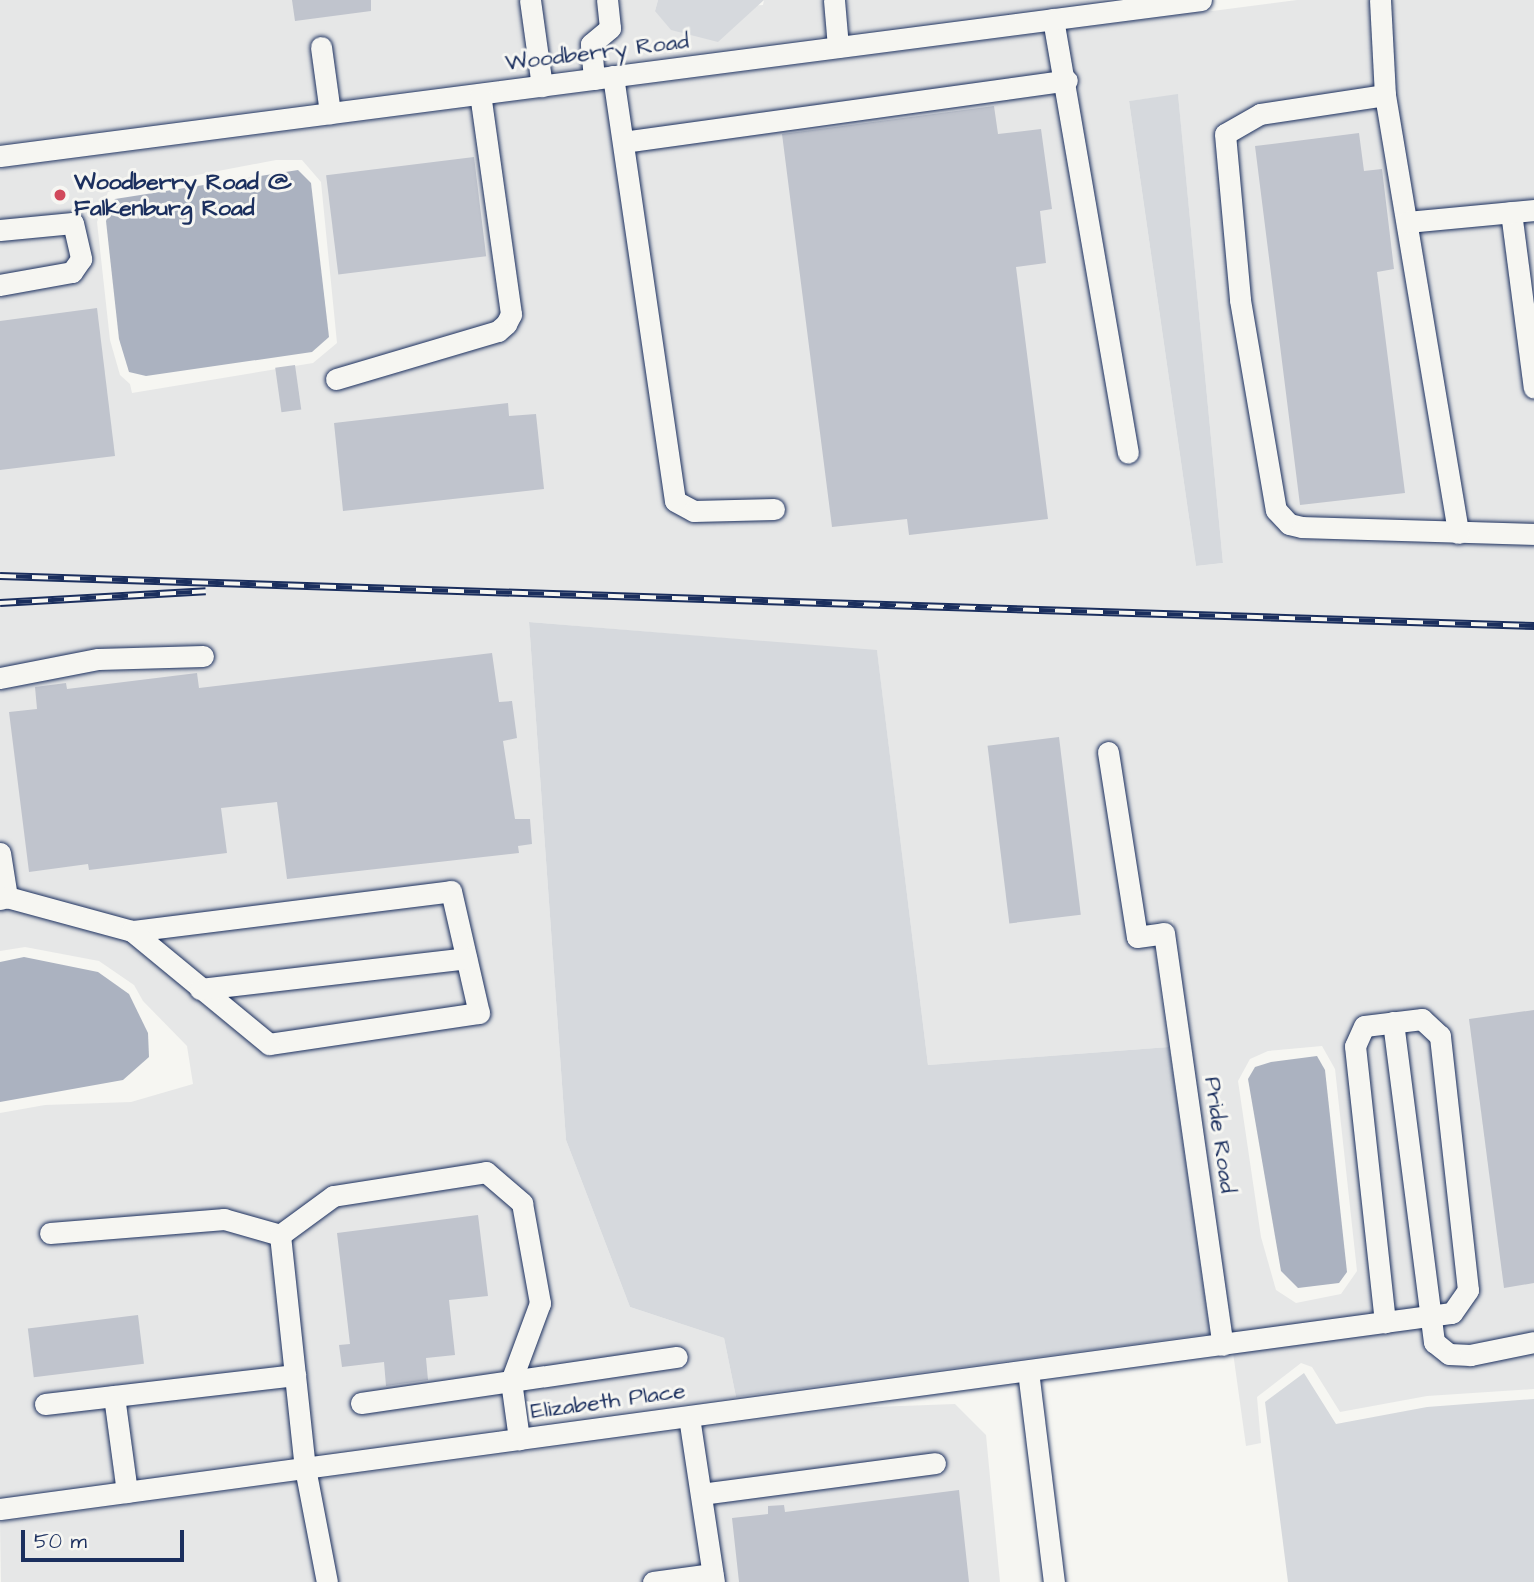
<!DOCTYPE html>
<style>
body{margin:0}
#map{position:relative;width:1534px;height:1582px;overflow:hidden;background:#f6f6f2;font-family:"Architects Daughter",sans-serif}
div>[style]{position:absolute}
.built>*{inset:0;background:#e6e7e7}
.green>*{inset:0;background:#d6d9dd}
.water>*{inset:0;background:#abb2c0}
.building>*{inset:0;background:#c0c4cd;transform-origin:0 0}
.roads{filter:drop-shadow(0 0 2px #1b2f5e) drop-shadow(0 0 2px #1b2f5e)}
.minor>*{height:21px;margin:-10.5px;padding:0 10.5px;transform-origin:10.5px;border-radius:10.5px;background:#f6f6f2}
.rail>*{height:8px;margin-top:-4px;transform-origin:0;background:repeating-linear-gradient(90deg,#f6f6f2 0 16px,#1b2f5e 0 32px);box-sizing:border-box;border-block:2px solid #1b2f5e}
.dots>*{width:19px;height:19px;translate:-50% -50%;box-sizing:border-box;border:4px solid #f6f6f2;border-radius:50%}
span{translate:-50% -50%;white-space:nowrap;text-align:center;line-height:1.15;-webkit-text-stroke:6px #f6f6f2;paint-order:stroke}
.street-label{font-size:23px;color:#1b2f5e}
.poi-label{font-size:23px;color:#1b2f5e;font-weight:700}
.left{translate:0 -50%;text-align:left}
.scale{position:absolute;left:21px;top:1530px;width:163px;height:32px;box-sizing:border-box;border:4px solid #1b2f5e;border-top:0;padding-left:9px;font-size:21px;line-height:24px;white-space:nowrap;color:#1b2f5e;-webkit-text-stroke:5px #f6f6f2;paint-order:stroke}
</style>
<div id="map">
<div class="built">
<div style="clip-path:polygon(0 0,658px 0,655px 11px,763px 5px,764px 0,1102px 0,0 144px)"></div>
<div style="clip-path:polygon(evenodd,1297px 0,1534px 0,1534px 1389px,1427px 1396px,1340px 1412px,1312px 1367px,1301px 1363px,1257px 1397px,1261px 1443px,1246px 1446px,1173px 920px,1151px 923px,1169px 1047px,928px 1065px,877px 651px,529px 622px,566px 1140px,630px 1307px,724px 1338px,736px 1397px,0 1496px,0 1113px,45px 1105px,131px 1102px,193px 1084px,187px 1046px,143px 1001px,134px 985px,99px 961px,25px 947px,0 951px,0 169px,1297px 0,1178px 95px,1223px 563px,1196px 566px,1129px 101px,1178px 95px,1297px 0,276px 160px,302px 160px,321px 182px,337px 343px,313px 363px,132px 393px,130px 384px,120px 375px,110px 340px,97px 222px,108px 192px,276px 160px,1297px 0,1322px 1046px,1335px 1069px,1357px 1271px,1341px 1294px,1296px 1303px,1276px 1290px,1261px 1237px,1238px 1081px,1250px 1059px,1268px 1051px,1322px 1046px)"></div>
<div style="clip-path:polygon(955px 1404px,986px 1435px,1000px 1582px,1px 1582px,0 1522px,848px 1408px)"></div>
</div>
<div class="green">
<div style="clip-path:polygon(658px 0,764px 0,718px 42px,671px 30px,655px 11px)"></div>
<div style="clip-path:polygon(1178px 94px,1223px 563px,1196px 566px,1129px 101px)"></div>
<div style="clip-path:polygon(529px 622px,877px 650px,928px 1065px,1169px 1047px,1210px 1334px,736px 1397px,724px 1338px,630px 1307px,566px 1140px)"></div>
<div style="clip-path:polygon(1304px 1373px,1336px 1424px,1427px 1407px,1534px 1399px,1534px 1582px,1288px 1582px,1265px 1402px)"></div>
</div>
<div class="water">
<div style="clip-path:polygon(298px 170px,311px 183px,329px 337px,312px 352px,146px 376px,129px 372px,119px 339px,106px 221px,115px 199px)"></div>
<div style="clip-path:polygon(24px 957px,98px 972px,129px 994px,148px 1033px,149px 1057px,123px 1080px,0 1102px,0 962px)"></div>
<div style="clip-path:polygon(1317px 1056px,1325px 1070px,1347px 1272px,1339px 1283px,1298px 1288px,1281px 1271px,1248px 1079px,1255px 1067px,1271px 1062px)"></div>
</div>
<div class="building">
<div style="clip-path:polygon(292px 0,371px 0,371px 11px,295px 21px)"></div>
<div style="clip-path:polygon(994px 106px,998px 134px,1041px 129px,1052px 209px,1040px 211px,1046px 263px,1016px 267px,1048px 519px,909px 535px,907px 519px,832px 527px,782px 134px)"></div>
<div style="clip-path:polygon(1359px 133px,1364px 171px,1382px 169px,1394px 269px,1377px 272px,1405px 493px,1300px 505px,1255px 146px)"></div>
<div style="left:474px;top:157px;width:100px;height:149px;rotate:83deg"></div>
<div style="clip-path:polygon(97px 308px,115px 456px,0 470px,0 321px)"></div>
<div style="left:295px;top:365px;width:45px;height:20px;rotate:82deg"></div>
<div style="clip-path:polygon(508px 403px,509px 416px,536px 414px,544px 489px,343px 511px,334px 423px)"></div>
<div style="clip-path:polygon(492px 653px,499px 702px,512px 701px,517px 738px,503px 741px,515px 819px,530px 819px,532px 844px,518px 846px,519px 853px,287px 879px,277px 802px,221px 808px,227px 853px,89px 870px,88px 864px,29px 872px,9px 712px,37px 709px,35px 687px,66px 683px,67px 689px,197px 673px,199px 688px)"></div>
<div style="left:1059px;top:737px;width:179px;height:72px;rotate:83deg"></div>
<div style="clip-path:polygon(1534px 1010px,1534px 1283px,1504px 1288px,1469px 1019px)"></div>
<div style="clip-path:polygon(478px 1215px,488px 1296px,449px 1300px,455px 1355px,426px 1358px,428px 1380px,386px 1386px,384px 1362px,342px 1367px,339px 1345px,350px 1344px,337px 1233px)"></div>
<div style="left:138px;top:1315px;width:49px;height:111px;rotate:83deg"></div>
<div style="clip-path:polygon(959px 1490px,969px 1582px,739px 1582px,732px 1518px,768px 1514px,768px 1506px,784px 1505px,785px 1512px)"></div>
</div>
<div class="roads">
<div class="minor">
<div style="left:530px;top:0;width:87px;rotate:82.1deg"></div>
<div style="left:834px;top:0;width:47px;rotate:85.1deg"></div>
<div style="left:1380px;top:0;width:95px;rotate:87deg"></div>
<div style="left:1385px;top:95px;width:126px;rotate:171.4deg"></div>
<div style="left:1260px;top:114px;width:40px;rotate:150.3deg"></div>
<div style="left:1225px;top:134px;width:167px;rotate:84.8deg"></div>
<div style="left:1240px;top:300px;width:213px;rotate:80.3deg"></div>
<div style="left:1276px;top:510px;width:19px;rotate:47deg"></div>
<div style="left:1289px;top:524px;width:13px;rotate:13deg"></div>
<div style="left:1302px;top:527px;width:232px;rotate:1.7deg"></div>
<div style="left:1053px;top:19px;width:440px;rotate:80.2deg"></div>
<div style="left:321px;top:47px;width:67px;rotate:82.2deg"></div>
<div style="left:613px;top:76px;width:429px;rotate:81.7deg"></div>
<div style="left:675px;top:501px;width:21px;rotate:28deg"></div>
<div style="left:694px;top:511px;width:80px;rotate:-1.4deg"></div>
<div style="left:594px;top:79px;width:35px;rotate:-95deg"></div>
<div style="left:591px;top:44px;width:25px;rotate:-40deg"></div>
<div style="left:610px;top:28px;width:28px;rotate:-96deg"></div>
<div style="left:1385px;top:95px;width:444px;rotate:80.5deg"></div>
<div style="left:623px;top:142px;width:448px;rotate:-7.9deg"></div>
<div style="left:0;top:156px;width:1211px;rotate:-7.4deg"></div>
<div style="left:1511px;top:212px;width:177px;rotate:82.6deg"></div>
<div style="left:1407px;top:222px;width:128px;rotate:-5.4deg"></div>
<div style="left:0;top:230px;width:73px;rotate:-5.5deg"></div>
<div style="left:73px;top:223px;width:37px;rotate:77deg"></div>
<div style="left:81px;top:259px;width:16px;rotate:125deg"></div>
<div style="left:72px;top:272px;width:73px;rotate:169.8deg"></div>
<div style="left:336px;top:379px;width:169px;rotate:-16.5deg"></div>
<div style="left:498px;top:331px;width:11px;rotate:-41deg"></div>
<div style="left:506px;top:324px;width:11px;rotate:-63deg"></div>
<div style="left:511px;top:314px;width:222px;rotate:-98deg"></div>
<div style="left:0;top:678px;width:100px;rotate:-11deg"></div>
<div style="left:98px;top:659px;width:105px;rotate:-1.6deg"></div>
<div style="left:1108px;top:752px;width:187px;rotate:81.1deg"></div>
<div style="left:1137px;top:937px;width:27px;rotate:-8deg"></div>
<div style="left:1164px;top:933px;width:416px;rotate:81.9deg"></div>
<div style="left:0;top:853px;width:45px;rotate:81deg"></div>
<div style="left:7px;top:897px;width:7px;rotate:164deg"></div>
<div style="left:7px;top:897px;width:130px;rotate:15.2deg"></div>
<div style="left:132px;top:931px;width:321px;rotate:-7.1deg"></div>
<div style="left:451px;top:891px;width:125px;rotate:77.1deg"></div>
<div style="left:479px;top:1013px;width:212px;rotate:171.6deg"></div>
<div style="left:269px;top:1044px;width:178px;rotate:-140.5deg"></div>
<div style="left:200px;top:989px;width:268px;rotate:-6.6deg"></div>
<div style="left:1393px;top:1022px;width:323px;rotate:82.7deg"></div>
<div style="left:1434px;top:1342px;width:19px;rotate:39deg"></div>
<div style="left:1449px;top:1354px;width:21px;rotate:3deg"></div>
<div style="left:1470px;top:1355px;width:65px;rotate:-11.5deg"></div>
<div style="left:50px;top:1233px;width:175px;rotate:-4.6deg"></div>
<div style="left:224px;top:1219px;width:58px;rotate:15.9deg"></div>
<div style="left:280px;top:1235px;width:234px;rotate:83.9deg"></div>
<div style="left:305px;top:1468px;width:116px;rotate:79.1deg"></div>
<div style="left:280px;top:1235px;width:66px;rotate:-36.3deg"></div>
<div style="left:333px;top:1196px;width:155px;rotate:-8.9deg"></div>
<div style="left:486px;top:1172px;width:48px;rotate:40.7deg"></div>
<div style="left:522px;top:1203px;width:102px;rotate:79.8deg"></div>
<div style="left:540px;top:1303px;width:83px;rotate:110.4deg"></div>
<div style="left:511px;top:1381px;width:59px;rotate:82.1deg"></div>
<div style="left:1028px;top:1371px;width:213px;rotate:83deg"></div>
<div style="left:114px;top:1396px;width:97px;rotate:82.3deg"></div>
<div style="left:361px;top:1403px;width:319px;rotate:-8.3deg"></div>
<div style="left:45px;top:1404px;width:252px;rotate:-6.6deg"></div>
<div style="left:689px;top:1417px;width:167px;rotate:81.4deg"></div>
<div style="left:701px;top:1494px;width:236px;rotate:-7.5deg"></div>
<div style="left:0;top:1509px;width:1465px;rotate:-7.69deg"></div>
<div style="left:1452px;top:1313px;width:28px;rotate:-55deg"></div>
<div style="left:1468px;top:1290px;width:256px;rotate:-96.3deg"></div>
<div style="left:1440px;top:1036px;width:25px;rotate:-137deg"></div>
<div style="left:1422px;top:1019px;width:58px;rotate:173.1deg"></div>
<div style="left:1364px;top:1026px;width:22px;rotate:114deg"></div>
<div style="left:1355px;top:1046px;width:278px;rotate:83.8deg"></div>
<div style="left:653px;top:1582px;width:60px;rotate:-7.7deg"></div>
</div>
</div>
<div class="rail">
<div style="left:0;top:576px;width:1535px;rotate:1.87deg"></div>
<div style="left:0;top:603px;width:206px;rotate:-3.3deg"></div>
</div>
<div class="dots">
<div style="left:60px;top:195px;background:#d1495b"></div>
</div>
<div class="street-label">
<span style="left:597px;top:52px;rotate:-7deg">Woodberry Road</span>
<span style="left:1220px;top:1135px;rotate:82deg">Pride Road</span>
<span style="left:608px;top:1401px;rotate:-8deg">Elizabeth Place</span>
</div>
<div class="poi-label">
<span class="left" style="left:74px;top:195px">Woodberry Road @<br>Falkenburg Road</span>
</div>
<div class="scale">50 m</div>
</div>
